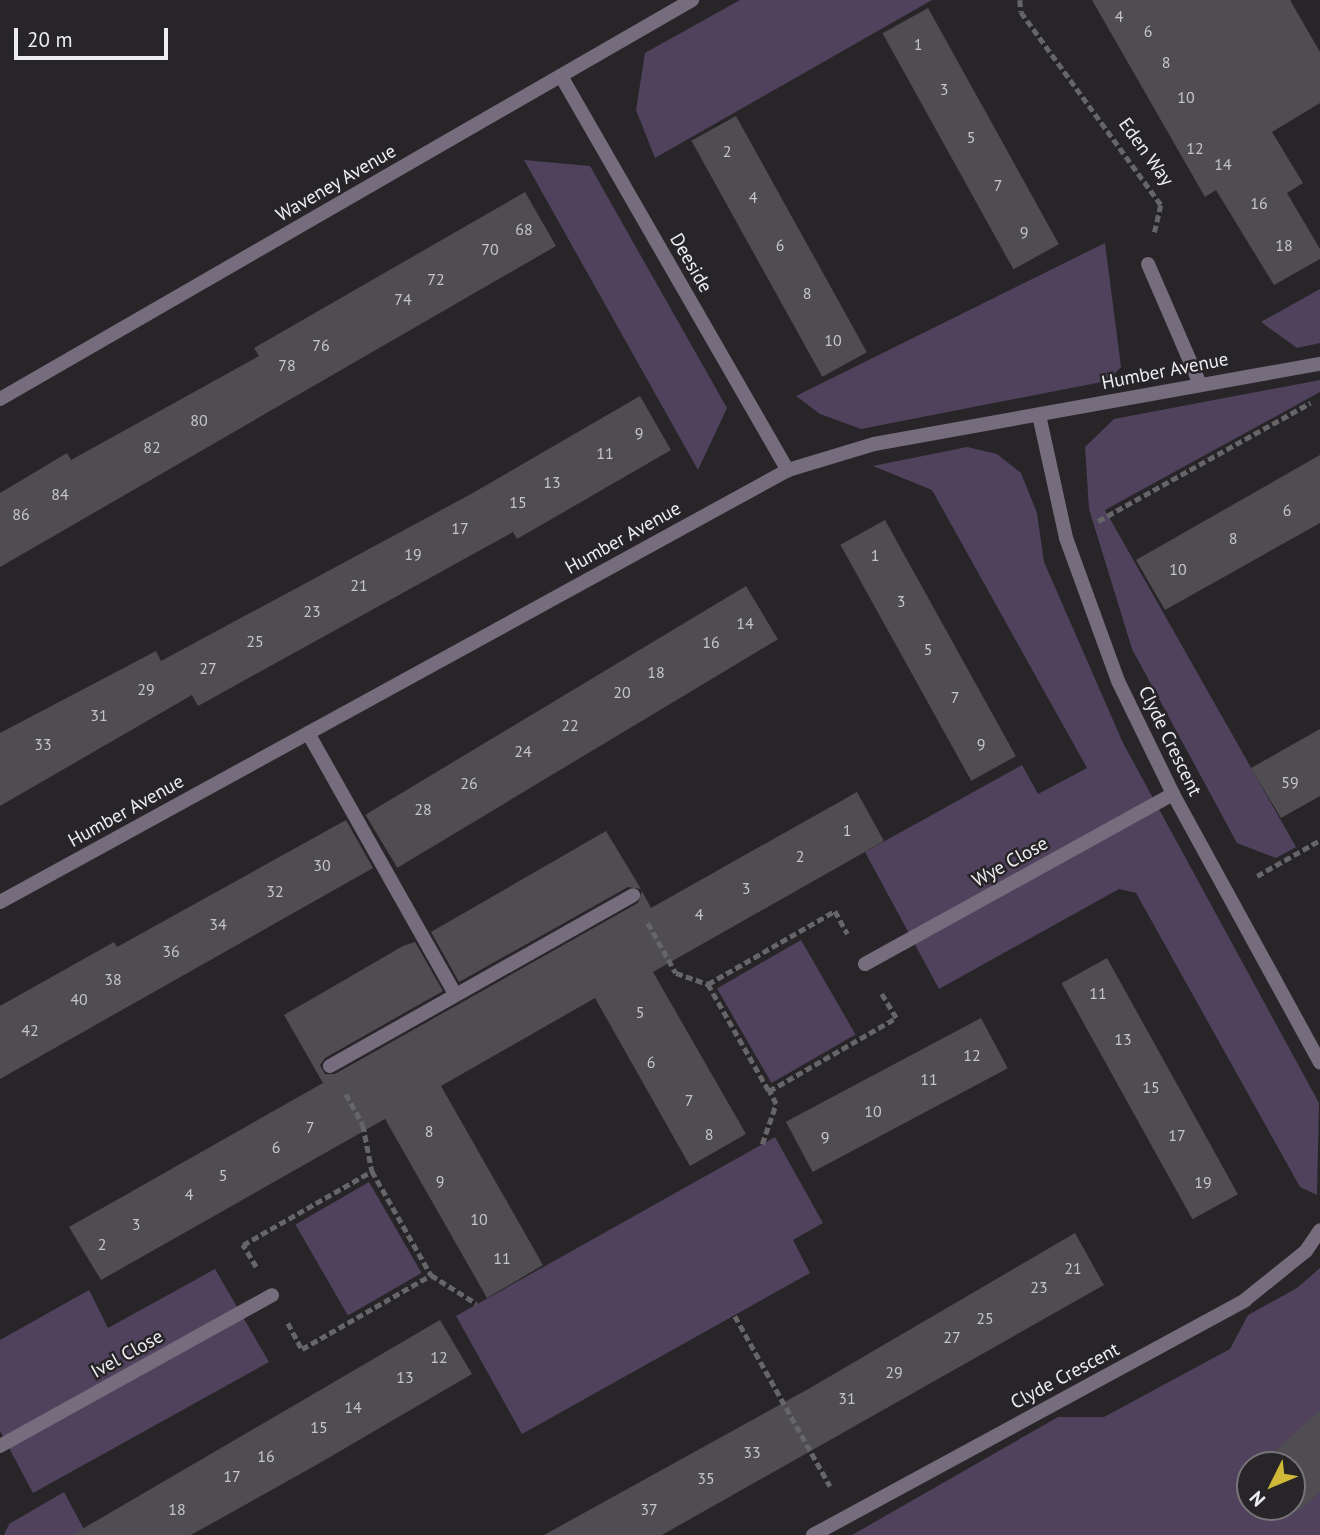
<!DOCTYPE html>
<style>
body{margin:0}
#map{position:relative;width:1320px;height:1535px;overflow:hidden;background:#272528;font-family:"PT Sans",sans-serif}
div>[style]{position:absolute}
.green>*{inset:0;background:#50425d;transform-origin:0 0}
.building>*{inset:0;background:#4f4d51;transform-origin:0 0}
.path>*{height:4.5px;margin-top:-2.25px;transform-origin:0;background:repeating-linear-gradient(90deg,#666567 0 7px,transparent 0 10.5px)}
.lane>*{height:14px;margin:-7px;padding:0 7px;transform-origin:7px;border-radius:7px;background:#756c7e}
.street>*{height:14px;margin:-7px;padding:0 7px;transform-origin:7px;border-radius:7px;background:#756c7e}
span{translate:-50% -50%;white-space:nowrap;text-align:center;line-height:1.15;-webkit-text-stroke:5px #272528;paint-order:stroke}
.number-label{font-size:16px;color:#c6c5c8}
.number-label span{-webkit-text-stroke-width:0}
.street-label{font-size:19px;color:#eeedef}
.north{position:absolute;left:1236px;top:1451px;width:70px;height:70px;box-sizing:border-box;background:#272528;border:2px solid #777578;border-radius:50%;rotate:227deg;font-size:19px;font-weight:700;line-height:28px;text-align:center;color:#eeedef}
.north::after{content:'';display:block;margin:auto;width:24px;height:32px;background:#cfb837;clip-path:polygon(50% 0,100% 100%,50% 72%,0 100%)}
.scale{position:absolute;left:14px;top:28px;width:154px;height:32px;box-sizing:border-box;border:4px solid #eeedef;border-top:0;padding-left:9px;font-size:21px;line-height:24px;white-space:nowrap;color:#eeedef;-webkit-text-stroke:5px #272528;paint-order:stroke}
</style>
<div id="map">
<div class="green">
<div style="clip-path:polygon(740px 0,932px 0,655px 158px,636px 110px,645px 53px)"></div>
<div style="clip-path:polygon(524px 160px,590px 166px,727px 408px,698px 470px)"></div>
<div style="clip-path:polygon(1105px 243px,1121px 367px,1107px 381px,861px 429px,820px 414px,796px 396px)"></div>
<div style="clip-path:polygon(1320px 289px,1320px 343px,1297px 348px,1261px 322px)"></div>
<div style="clip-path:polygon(1320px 380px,1320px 392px,1105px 510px,1296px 847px,1276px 858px,1237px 843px,1132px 649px,1089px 509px,1085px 447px,1114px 419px)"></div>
<div style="clip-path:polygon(967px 447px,997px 454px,1021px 473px,1037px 513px,1044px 562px,1123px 743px,1319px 1103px,1317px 1195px,1300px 1187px,1136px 893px,1119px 889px,939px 989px,865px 852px,1022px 765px,1038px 794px,1087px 768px,932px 490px,873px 466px)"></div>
<div style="left:801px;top:940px;width:109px;height:97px;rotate:60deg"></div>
<div style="clip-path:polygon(775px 1137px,823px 1223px,793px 1240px,810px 1273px,522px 1434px,456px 1316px)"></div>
<div style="left:369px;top:1182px;width:105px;height:85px;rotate:60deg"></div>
<div style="clip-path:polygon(evenodd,1320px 1268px,1320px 1535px,852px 1535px,1058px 1417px,1104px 1417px,1230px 1349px,1248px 1315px,1297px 1288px,1320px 1268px,1250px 1465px,1292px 1465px,1292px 1507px,1250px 1507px,1250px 1465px)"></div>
<div style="clip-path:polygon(215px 1269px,269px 1362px,33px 1493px,0 1431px,0 1340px,89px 1290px,108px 1328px)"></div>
<div style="clip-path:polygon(64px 1492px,87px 1535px,4px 1535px,9px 1524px)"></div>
</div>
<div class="building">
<div style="clip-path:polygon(1092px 0,1290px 0,1320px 52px,1320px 103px,1272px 132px,1303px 183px,1287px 193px,1320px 249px,1320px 259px,1274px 285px,1216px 190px,1205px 197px)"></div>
<div style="left:928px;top:8px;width:270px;height:52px;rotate:61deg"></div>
<div style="left:736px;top:116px;width:270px;height:51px;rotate:61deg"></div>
<div style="clip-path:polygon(525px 192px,556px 246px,0 567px,0 493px,67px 453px,71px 460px,259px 356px,254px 348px)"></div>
<div style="clip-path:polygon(640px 396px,671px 450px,517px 539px,513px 532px,198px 706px,192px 695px,0 806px,0 733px,156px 651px,161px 661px,471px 494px)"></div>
<div style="clip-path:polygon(1320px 455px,1320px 523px,1165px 610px,1136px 560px)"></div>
<div style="left:885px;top:520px;width:270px;height:51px;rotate:61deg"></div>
<div style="left:746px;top:586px;width:62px;height:444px;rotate:59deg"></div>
<div style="clip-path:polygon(1320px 729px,1320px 796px,1281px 818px,1251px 768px)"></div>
<div style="clip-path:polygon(857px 792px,884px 841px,653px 972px,746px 1134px,690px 1166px,595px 998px,441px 1086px,543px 1265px,487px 1298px,385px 1119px,101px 1280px,69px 1227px,323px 1083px,284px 1015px,403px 946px,415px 942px,443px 991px,325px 1058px,320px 1065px,325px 1074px,335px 1074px,638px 903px,642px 891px,651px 908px)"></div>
<div style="clip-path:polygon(346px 820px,373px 868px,0 1079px,0 1006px,114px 942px,117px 947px)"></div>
<div style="clip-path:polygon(606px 831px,641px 889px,628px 887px,459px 982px,431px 932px)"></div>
<div style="left:1107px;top:958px;width:270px;height:52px;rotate:61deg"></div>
<div style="left:981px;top:1018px;width:57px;height:221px;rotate:62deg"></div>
<div style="clip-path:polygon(1075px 1233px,1104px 1285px,662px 1535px,544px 1535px,810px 1388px)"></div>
<div style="clip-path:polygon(440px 1320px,472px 1374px,318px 1464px,191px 1535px,72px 1535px)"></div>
<div style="clip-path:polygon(1320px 1410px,1320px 1492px,1299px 1511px,1283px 1511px,1279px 1507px,1292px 1507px,1292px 1465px,1260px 1465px)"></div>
</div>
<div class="path">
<div style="left:1020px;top:0;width:12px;rotate:85deg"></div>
<div style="left:1021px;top:12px;width:238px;rotate:54deg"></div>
<div style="left:1161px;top:205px;width:28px;rotate:103deg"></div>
<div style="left:1098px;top:521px;width:243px;rotate:-29.1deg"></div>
<div style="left:1257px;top:876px;width:73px;rotate:-29.7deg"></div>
<div style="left:648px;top:923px;width:57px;rotate:60.8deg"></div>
<div style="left:676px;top:973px;width:34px;rotate:19deg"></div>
<div style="left:708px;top:984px;width:123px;rotate:60.3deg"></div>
<div style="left:769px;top:1091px;width:146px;rotate:-29.9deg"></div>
<div style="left:896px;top:1018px;width:29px;rotate:-121deg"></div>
<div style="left:708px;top:984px;width:146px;rotate:-29.9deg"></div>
<div style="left:835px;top:911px;width:26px;rotate:61deg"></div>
<div style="left:346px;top:1094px;width:35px;rotate:61deg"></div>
<div style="left:363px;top:1125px;width:47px;rotate:78.9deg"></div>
<div style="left:762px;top:1144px;width:42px;rotate:-70.7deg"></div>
<div style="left:776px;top:1104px;width:15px;rotate:-118deg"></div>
<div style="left:256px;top:1267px;width:26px;rotate:-121deg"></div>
<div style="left:243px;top:1245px;width:149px;rotate:-29.8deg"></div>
<div style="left:372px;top:1171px;width:120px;rotate:60.4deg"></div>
<div style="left:431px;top:1275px;width:54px;rotate:32.2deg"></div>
<div style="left:735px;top:1316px;width:195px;rotate:60.8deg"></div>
<div style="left:288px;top:1323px;width:30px;rotate:62deg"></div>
<div style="left:302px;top:1349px;width:149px;rotate:-29.8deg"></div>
</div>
<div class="lane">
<div style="left:1148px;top:264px;width:129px;rotate:66.6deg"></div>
<div style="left:308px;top:733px;width:300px;rotate:60.6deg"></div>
<div style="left:330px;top:1066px;width:348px;rotate:-29.4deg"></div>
</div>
<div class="street">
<div style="left:561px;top:76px;width:455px;rotate:60.1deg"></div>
<div style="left:0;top:399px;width:799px;rotate:-29.97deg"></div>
<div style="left:1039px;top:415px;width:126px;rotate:77.6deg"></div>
<div style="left:1066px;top:538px;width:152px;rotate:70deg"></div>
<div style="left:1118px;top:681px;width:126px;rotate:64deg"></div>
<div style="left:1173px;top:794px;width:306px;rotate:61.3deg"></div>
<div style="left:0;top:902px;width:899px;rotate:-28.73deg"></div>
<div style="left:788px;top:470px;width:90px;rotate:-16.8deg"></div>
<div style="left:874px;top:444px;width:453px;rotate:-10.2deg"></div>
<div style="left:865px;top:964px;width:352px;rotate:-28.9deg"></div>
<div style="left:0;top:1446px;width:311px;rotate:-29deg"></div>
<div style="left:813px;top:1535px;width:492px;rotate:-28.5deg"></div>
<div style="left:1245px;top:1300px;width:78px;rotate:-38.8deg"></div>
<div style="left:1306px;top:1251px;width:25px;rotate:-56deg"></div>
</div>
<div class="number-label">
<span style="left:1119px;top:16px">4</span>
<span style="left:1148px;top:31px">6</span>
<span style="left:918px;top:44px">1</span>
<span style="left:1166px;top:62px">8</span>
<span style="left:944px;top:89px">3</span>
<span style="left:1186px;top:97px">10</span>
<span style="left:971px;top:137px">5</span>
<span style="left:1195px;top:148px">12</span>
<span style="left:727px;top:151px">2</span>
<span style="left:1223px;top:164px">14</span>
<span style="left:998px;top:185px">7</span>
<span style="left:753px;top:197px">4</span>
<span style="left:1259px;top:203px">16</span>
<span style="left:524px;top:229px">68</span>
<span style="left:1024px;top:232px">9</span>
<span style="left:780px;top:245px">6</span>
<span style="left:1284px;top:245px">18</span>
<span style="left:490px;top:249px">70</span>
<span style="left:436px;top:279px">72</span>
<span style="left:807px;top:293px">8</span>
<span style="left:403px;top:299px">74</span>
<span style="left:833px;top:340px">10</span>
<span style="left:321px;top:345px">76</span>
<span style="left:287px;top:365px">78</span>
<span style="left:199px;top:420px">80</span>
<span style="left:639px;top:433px">9</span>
<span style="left:152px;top:447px">82</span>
<span style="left:605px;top:453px">11</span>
<span style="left:552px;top:482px">13</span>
<span style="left:60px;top:494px">84</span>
<span style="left:518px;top:502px">15</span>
<span style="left:1287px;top:510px">6</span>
<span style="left:21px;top:514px">86</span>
<span style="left:460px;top:528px">17</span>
<span style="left:1233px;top:538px">8</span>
<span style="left:413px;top:554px">19</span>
<span style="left:875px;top:555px">1</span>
<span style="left:1178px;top:569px">10</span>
<span style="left:359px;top:585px">21</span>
<span style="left:901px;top:601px">3</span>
<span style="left:312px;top:611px">23</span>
<span style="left:745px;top:623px">14</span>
<span style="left:255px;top:641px">25</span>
<span style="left:711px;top:642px">16</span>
<span style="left:928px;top:649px">5</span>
<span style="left:208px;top:668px">27</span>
<span style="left:656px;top:672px">18</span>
<span style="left:146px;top:689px">29</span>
<span style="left:622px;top:692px">20</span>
<span style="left:955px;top:697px">7</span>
<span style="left:99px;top:715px">31</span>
<span style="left:570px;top:725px">22</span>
<span style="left:43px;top:744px">33</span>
<span style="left:981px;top:744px">9</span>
<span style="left:523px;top:751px">24</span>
<span style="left:1290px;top:782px">59</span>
<span style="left:469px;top:783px">26</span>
<span style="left:423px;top:809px">28</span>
<span style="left:847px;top:830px">1</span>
<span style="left:800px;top:856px">2</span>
<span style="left:322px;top:865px">30</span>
<span style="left:746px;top:888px">3</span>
<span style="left:275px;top:891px">32</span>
<span style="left:699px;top:914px">4</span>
<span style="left:218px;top:924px">34</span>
<span style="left:171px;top:951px">36</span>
<span style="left:113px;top:979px">38</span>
<span style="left:1098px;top:993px">11</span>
<span style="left:79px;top:999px">40</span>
<span style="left:640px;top:1012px">5</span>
<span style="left:30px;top:1030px">42</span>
<span style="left:1123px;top:1039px">13</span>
<span style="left:972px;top:1055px">12</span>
<span style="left:651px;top:1062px">6</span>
<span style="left:929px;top:1079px">11</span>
<span style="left:1151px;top:1087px">15</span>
<span style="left:689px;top:1100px">7</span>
<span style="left:873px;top:1111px">10</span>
<span style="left:310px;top:1127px">7</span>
<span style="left:429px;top:1131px">8</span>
<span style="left:709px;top:1134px">8</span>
<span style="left:1177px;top:1135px">17</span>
<span style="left:825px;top:1137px">9</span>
<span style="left:276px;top:1147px">6</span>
<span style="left:223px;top:1175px">5</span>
<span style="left:440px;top:1181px">9</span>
<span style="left:1203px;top:1182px">19</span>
<span style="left:189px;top:1194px">4</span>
<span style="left:479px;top:1219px">10</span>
<span style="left:136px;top:1224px">3</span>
<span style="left:102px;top:1244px">2</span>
<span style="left:502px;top:1258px">11</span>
<span style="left:1073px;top:1268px">21</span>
<span style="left:1039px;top:1287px">23</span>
<span style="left:985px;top:1318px">25</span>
<span style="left:952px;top:1337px">27</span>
<span style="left:439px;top:1357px">12</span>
<span style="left:894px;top:1372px">29</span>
<span style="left:405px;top:1377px">13</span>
<span style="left:847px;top:1398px">31</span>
<span style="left:353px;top:1407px">14</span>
<span style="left:319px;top:1427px">15</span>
<span style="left:752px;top:1452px">33</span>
<span style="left:266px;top:1456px">16</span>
<span style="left:232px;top:1476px">17</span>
<span style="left:706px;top:1478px">35</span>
<span style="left:177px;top:1509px">18</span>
<span style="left:649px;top:1509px">37</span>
</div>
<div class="street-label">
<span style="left:1146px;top:152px;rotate:54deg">Eden Way</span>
<span style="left:336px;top:183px;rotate:-30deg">Waveney Avenue</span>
<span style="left:691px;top:263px;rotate:60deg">Deeside</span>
<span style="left:1165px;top:371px;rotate:-11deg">Humber Avenue</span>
<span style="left:623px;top:538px;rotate:-29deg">Humber Avenue</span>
<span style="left:1170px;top:741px;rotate:64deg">Clyde Crescent</span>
<span style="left:126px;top:811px;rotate:-29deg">Humber Avenue</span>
<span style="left:1010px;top:862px;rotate:-29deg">Wye Close</span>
<span style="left:127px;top:1354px;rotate:-29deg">Ivel Close</span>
<span style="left:1065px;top:1376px;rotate:-28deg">Clyde Crescent</span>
</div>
<div class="north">N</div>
<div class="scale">20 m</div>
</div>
